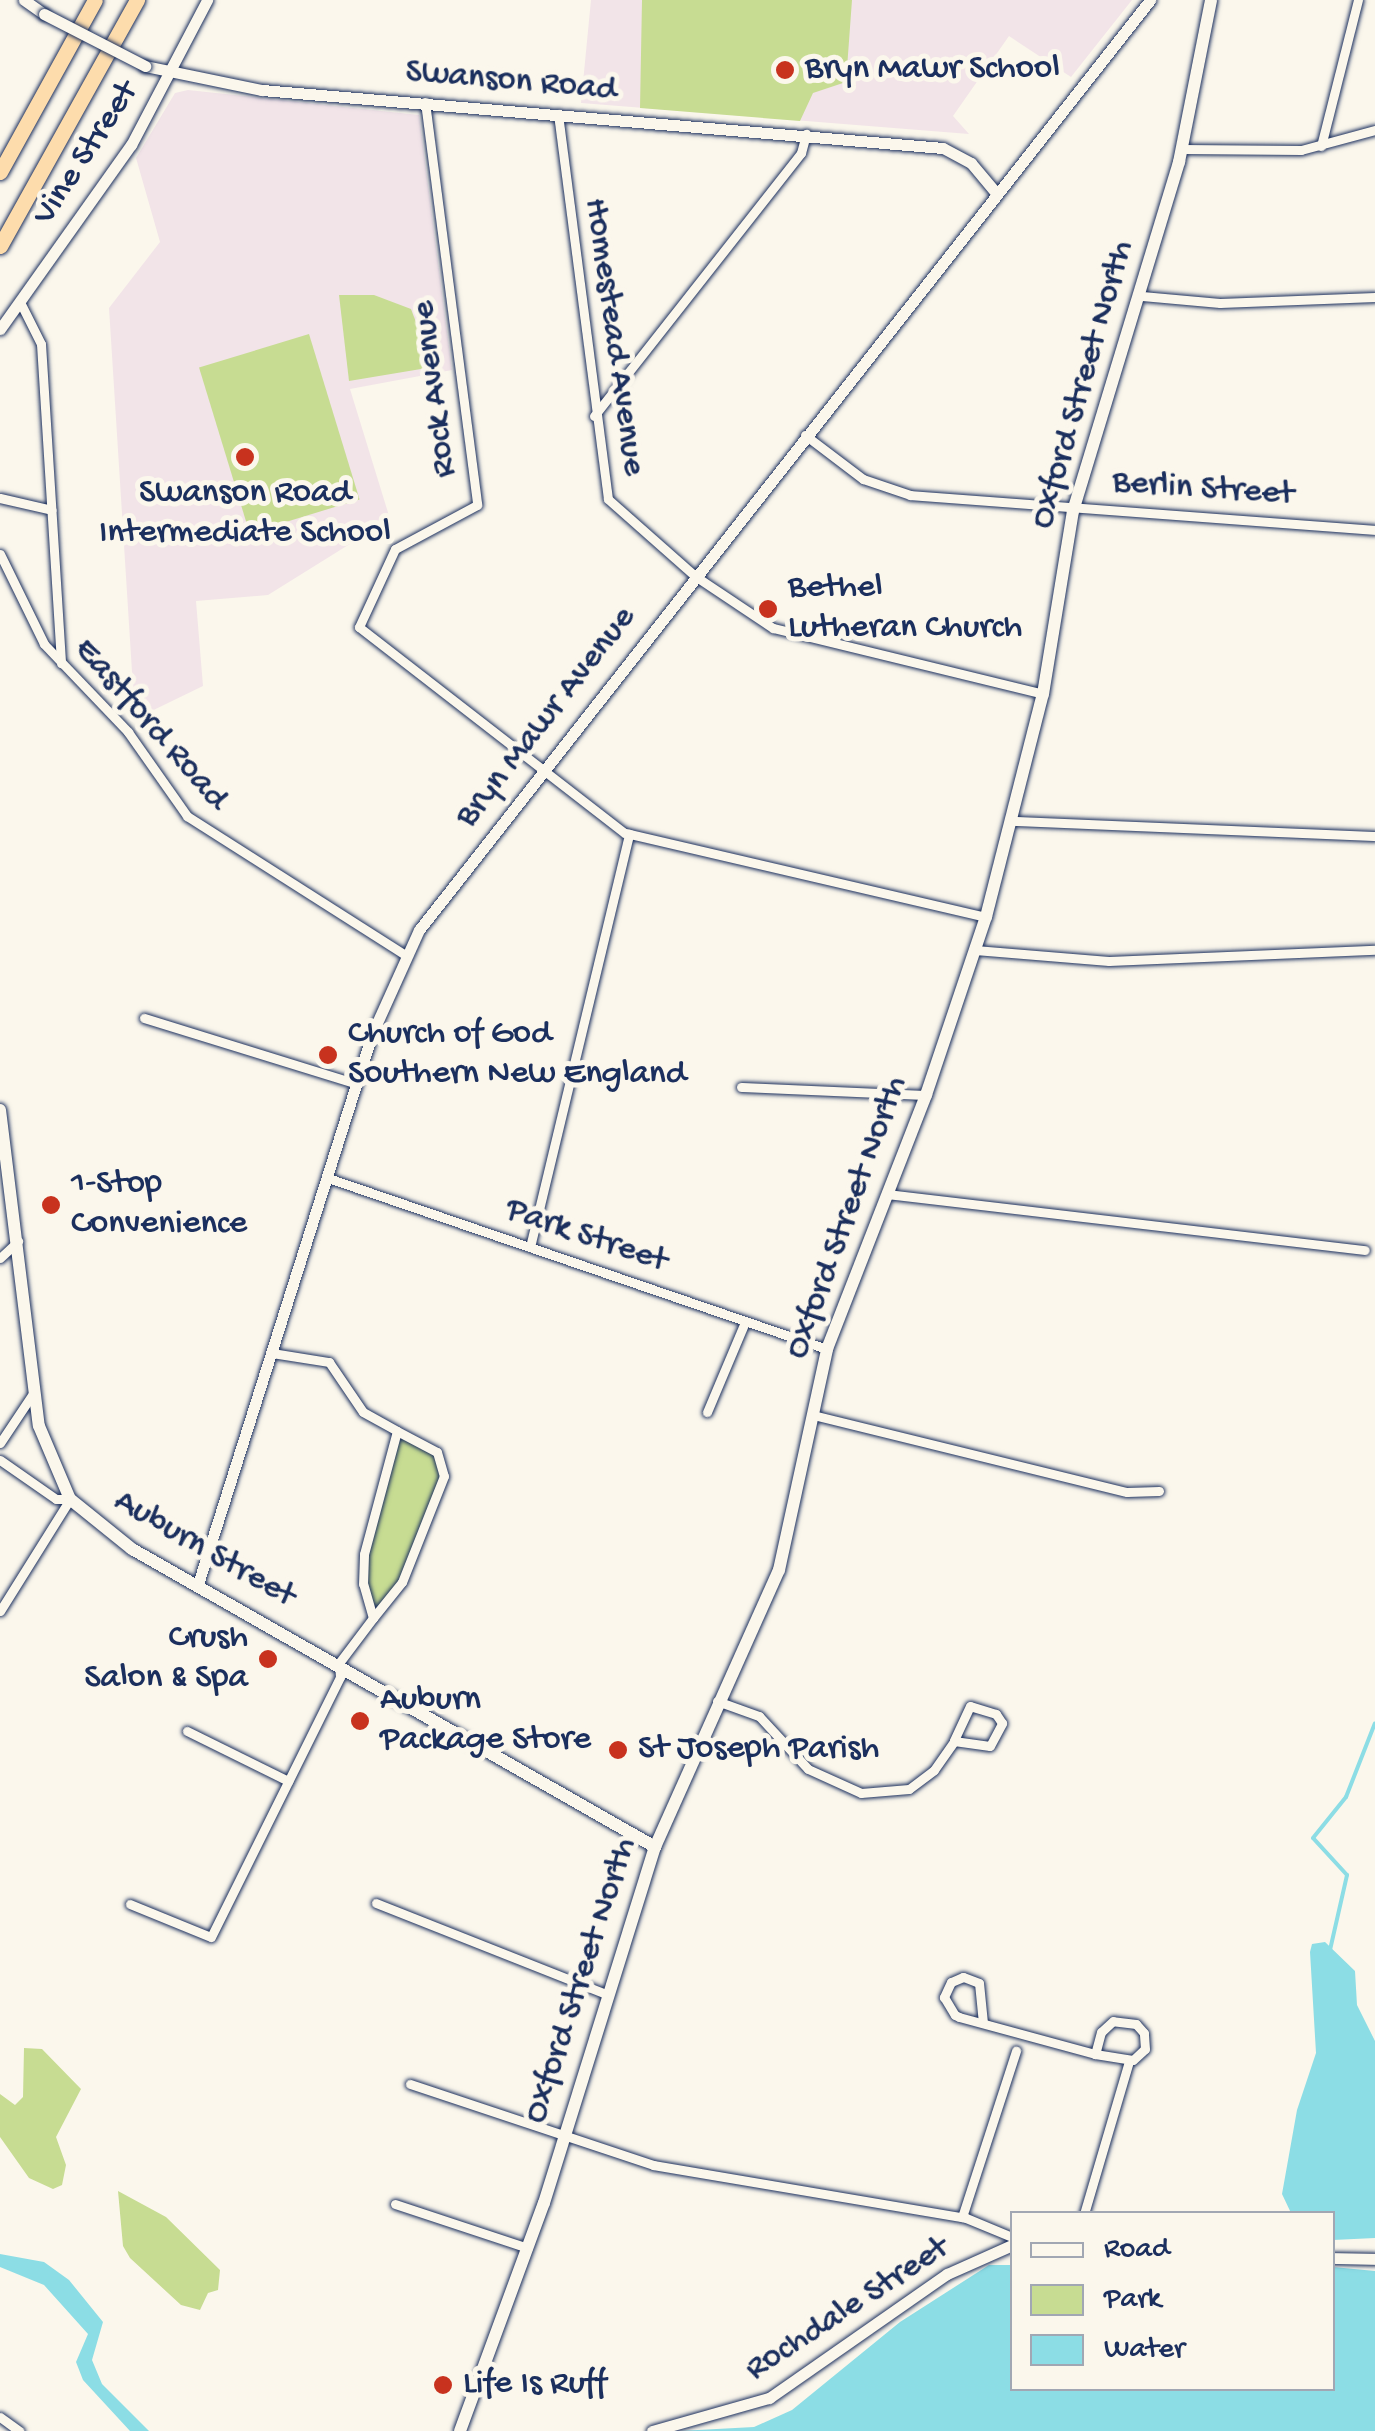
<!DOCTYPE html>
<style>
body{margin:0}
#map{position:relative;width:1375px;height:2431px;overflow:hidden;background:#fbf7ec;font-family:"Gochi Hand",sans-serif}
div>[style]{position:absolute}
.built>*{inset:0;background:#f2e4e8}
.green>*{inset:0;background:#c7dc92;transform-origin:0 0}
.water>*{inset:0;background:#8cdde5}
.stream>*{height:4px;margin:-2px;padding:0 2px;transform-origin:2px;border-radius:2px;background:#8cdde5}
.roads{filter:drop-shadow(0 0 2px #1b2f5e) drop-shadow(0 0 2px #1b2f5e)}
.minor>*{height:9px;margin:-4.5px;padding:0 4.5px;transform-origin:4.5px;border-radius:4.5px;background:#fbf7ec}
.tertiary>*{height:11px;margin:-5.5px;padding:0 5.5px;transform-origin:5.5px;border-radius:5.5px;background:#fbf7ec}
.secondary>*{height:12px;margin:-6px;padding:0 6px;transform-origin:6px;border-radius:6px;background:#fbf7ec}
.motorway>*{height:15px;margin:-7.5px;padding:0 7.5px;transform-origin:7.5px;border-radius:7.5px;background:#fddcac}
.bridges{filter:drop-shadow(0 0 2px #1b2f5e) drop-shadow(0 0 2px #1b2f5e)}
.tertiary-bridge>*{height:11px;margin:-5.5px;padding:0 5.5px;transform-origin:5.5px;border-radius:5.5px;background:#fbf7ec}
.dots>*{width:28px;height:28px;translate:-50% -50%;box-sizing:border-box;border:5px solid #fbf7ec;border-radius:50%}
span{translate:-50% -50%;white-space:nowrap;text-align:center;line-height:1.15;-webkit-text-stroke:10px #fbf7ec;paint-order:stroke}
.poi-label{font-size:35px;color:#1b2f5e}
.left{translate:0 -50%;text-align:left}
.right{translate:-100% -50%;text-align:right}
.street-label{font-size:35px;color:#1b2f5e}
.legend{position:absolute;left:1010px;top:2211px;width:325px;height:180px;box-sizing:border-box;background:#fbf7ec;border:2px solid #a1a7b3;margin:0;padding:12px 18px;list-style:none;font-size:30px;color:#1b2f5e}
.legend li{display:flex;align-items:center;gap:20px;height:50px}
.legend b{width:50px;border:2px solid #a1a7b3}
</style>
<div id="map">
<div class="built">
<div style="clip-path:polygon(591px 0,1132px 0,1071px 77px,1009px 36px,953px 116px,969px 134px,581px 103px)"></div>
<div style="clip-path:polygon(188px 90px,419px 115px,452px 370px,350px 389px,390px 519px,268px 595px,196px 601px,203px 686px,135px 719px,109px 308px,160px 242px,136px 158px,175px 93px)"></div>
</div>
<div class="green">
<div style="clip-path:polygon(642px 0,852px 0,846px 82px,813px 93px,800px 121px,640px 108px)"></div>
<div style="clip-path:polygon(374px 295px,411px 309px,433px 367px,349px 381px,339px 295px)"></div>
<div style="left:309px;top:334px;width:173px;height:115px;rotate:73deg"></div>
<div style="clip-path:polygon(397px 1431px,440px 1456px,444px 1467px,400px 1586px,373px 1618px,363px 1574px)"></div>
<div style="clip-path:polygon(24px 2048px,42px 2049px,81px 2089px,56px 2137px,66px 2165px,62px 2185px,53px 2189px,29px 2178px,0 2137px,0 2094px,15px 2105px,23px 2097px)"></div>
<div style="clip-path:polygon(118px 2191px,166px 2217px,220px 2270px,218px 2290px,208px 2293px,200px 2310px,181px 2305px,130px 2258px,123px 2246px)"></div>
</div>
<div class="water">
<div style="clip-path:polygon(1325px 1942px,1355px 1971px,1357px 2005px,1375px 2041px,1375px 2238px,1333px 2240px,1332px 2214px,1291px 2213px,1282px 2194px,1297px 2110px,1316px 2053px,1310px 1952px,1312px 1944px)"></div>
<div style="clip-path:polygon(0 2254px,44px 2262px,69px 2280px,103px 2322px,92px 2360px,102px 2384px,149px 2431px,130px 2431px,83px 2380px,76px 2362px,88px 2334px,44px 2285px,0 2267px)"></div>
<div style="clip-path:polygon(989px 2265px,1012px 2265px,1012px 2388px,1332px 2388px,1333px 2267px,1375px 2271px,1375px 2431px,679px 2431px,754px 2427px,792px 2410px,900px 2322px)"></div>
</div>
<div class="stream">
<div style="left:1330px;top:1950px;width:77px;rotate:-77.2deg"></div>
<div style="left:1347px;top:1875px;width:50px;rotate:-132.6deg"></div>
<div style="left:1313px;top:1838px;width:53px;rotate:-51.2deg"></div>
<div style="left:1346px;top:1797px;width:79px;rotate:-68.6deg"></div>
</div>
<div class="roads">
<div class="minor">
<div style="left:425px;top:102px;width:406px;rotate:82.6deg"></div>
<div style="left:477px;top:505px;width:93px;rotate:151.8deg"></div>
<div style="left:395px;top:549px;width:86px;rotate:114.8deg"></div>
<div style="left:359px;top:627px;width:336px;rotate:37.8deg"></div>
<div style="left:625px;top:833px;width:371px;rotate:13.1deg"></div>
<div style="left:558px;top:114px;width:388px;rotate:82.6deg"></div>
<div style="left:608px;top:499px;width:116px;rotate:41.5deg"></div>
<div style="left:695px;top:576px;width:94px;rotate:33.7deg"></div>
<div style="left:773px;top:628px;width:278px;rotate:13.7deg"></div>
<div style="left:1321px;top:146px;width:151px;rotate:-75.8deg"></div>
<div style="left:1182px;top:149px;width:119px;rotate:0.5deg"></div>
<div style="left:1301px;top:150px;width:77px;rotate:-15.1deg"></div>
<div style="left:1142px;top:296px;width:78px;rotate:5.1deg"></div>
<div style="left:1220px;top:303px;width:155px;rotate:-2.2deg"></div>
<div style="left:20px;top:302px;width:47px;rotate:63.4deg"></div>
<div style="left:41px;top:344px;width:320px;rotate:86.4deg"></div>
<div style="left:594px;top:416px;width:335px;rotate:-51.8deg"></div>
<div style="left:801px;top:153px;width:20px;rotate:-75deg"></div>
<div style="left:805px;top:435px;width:73px;rotate:37.2deg"></div>
<div style="left:863px;top:479px;width:50px;rotate:18.8deg"></div>
<div style="left:910px;top:495px;width:466px;rotate:4.3deg"></div>
<div style="left:0;top:498px;width:53px;rotate:13deg"></div>
<div style="left:0;top:554px;width:100px;rotate:63.9deg"></div>
<div style="left:44px;top:644px;width:122px;rotate:46.3deg"></div>
<div style="left:128px;top:732px;width:103px;rotate:54.9deg"></div>
<div style="left:187px;top:816px;width:259px;rotate:32.5deg"></div>
<div style="left:1015px;top:821px;width:360px;rotate:2.4deg"></div>
<div style="left:975px;top:950px;width:134px;rotate:4.7deg"></div>
<div style="left:1109px;top:961px;width:266px;rotate:-2.4deg"></div>
<div style="left:144px;top:1018px;width:223px;rotate:17.2deg"></div>
<div style="left:741px;top:1087px;width:185px;rotate:2.5deg"></div>
<div style="left:328px;top:1178px;width:527px;rotate:18.92deg"></div>
<div style="left:887px;top:1194px;width:481px;rotate:6.7deg"></div>
<div style="left:530px;top:1247px;width:425px;rotate:-76.5deg"></div>
<div style="left:0;top:1258px;width:25px;rotate:-43deg"></div>
<div style="left:272px;top:1353px;width:58px;rotate:9deg"></div>
<div style="left:329px;top:1362px;width:60px;rotate:55.8deg"></div>
<div style="left:363px;top:1412px;width:39px;rotate:29deg"></div>
<div style="left:707px;top:1412px;width:98px;rotate:-67.1deg"></div>
<div style="left:813px;top:1415px;width:323px;rotate:13.8deg"></div>
<div style="left:1127px;top:1492px;width:32px;rotate:-2deg"></div>
<div style="left:0;top:1443px;width:61px;rotate:-56.3deg"></div>
<div style="left:0;top:1460px;width:68px;rotate:34.9deg"></div>
<div style="left:56px;top:1499px;width:14px"></div>
<div style="left:0;top:1611px;width:132px;rotate:-58deg"></div>
<div style="left:717px;top:1701px;width:45px;rotate:19.7deg"></div>
<div style="left:759px;top:1716px;width:72px;rotate:47.2deg"></div>
<div style="left:808px;top:1769px;width:58px;rotate:24.4deg"></div>
<div style="left:861px;top:1793px;width:48px;rotate:-4.8deg"></div>
<div style="left:909px;top:1789px;width:31px;rotate:-37deg"></div>
<div style="left:934px;top:1770px;width:35px;rotate:-55deg"></div>
<div style="left:954px;top:1741px;width:36px;rotate:8deg"></div>
<div style="left:990px;top:1746px;width:26px;rotate:-62deg"></div>
<div style="left:1002px;top:1723px;width:11px;rotate:-124deg"></div>
<div style="left:996px;top:1714px;width:27px;rotate:-163deg"></div>
<div style="left:970px;top:1706px;width:38px;rotate:115deg"></div>
<div style="left:187px;top:1731px;width:113px;rotate:26.3deg"></div>
<div style="left:376px;top:1903px;width:250px;rotate:21.6deg"></div>
<div style="left:130px;top:1904px;width:87px;rotate:22.2deg"></div>
<div style="left:211px;top:1937px;width:290px;rotate:-63.6deg"></div>
<div style="left:340px;top:1677px;width:14px;rotate:-94deg"></div>
<div style="left:339px;top:1663px;width:56px;rotate:-52.9deg"></div>
<div style="left:373px;top:1618px;width:35px;rotate:-106deg"></div>
<div style="left:363px;top:1584px;width:30px;rotate:-88deg"></div>
<div style="left:364px;top:1554px;width:127px;rotate:-75deg"></div>
<div style="left:397px;top:1431px;width:45px;rotate:27.7deg"></div>
<div style="left:437px;top:1452px;width:25px;rotate:74deg"></div>
<div style="left:444px;top:1476px;width:114px;rotate:111.6deg"></div>
<div style="left:402px;top:1582px;width:46px;rotate:128.9deg"></div>
<div style="left:983px;top:2023px;width:40px;rotate:-95.7deg"></div>
<div style="left:979px;top:1983px;width:17px;rotate:-159deg"></div>
<div style="left:963px;top:1977px;width:13px;rotate:157deg"></div>
<div style="left:951px;top:1982px;width:17px;rotate:115deg"></div>
<div style="left:944px;top:1997px;width:21px;rotate:59deg"></div>
<div style="left:955px;top:2015px;width:4px;rotate:27deg"></div>
<div style="left:959px;top:2017px;width:141px;rotate:15.2deg"></div>
<div style="left:1095px;top:2054px;width:38px;rotate:9deg"></div>
<div style="left:1133px;top:2060px;width:16px;rotate:-43deg"></div>
<div style="left:1145px;top:2049px;width:16px;rotate:-94deg"></div>
<div style="left:1144px;top:2033px;width:12px;rotate:-132deg"></div>
<div style="left:1136px;top:2024px;width:23px;rotate:-173deg"></div>
<div style="left:1113px;top:2021px;width:16px;rotate:137deg"></div>
<div style="left:1101px;top:2032px;width:23px;rotate:105deg"></div>
<div style="left:410px;top:2084px;width:256px;rotate:18.4deg"></div>
<div style="left:653px;top:2165px;width:317px;rotate:9.6deg"></div>
<div style="left:966px;top:2218px;width:50px;rotate:22.4deg"></div>
<div style="left:395px;top:2204px;width:140px;rotate:18.3deg"></div>
<div style="left:1084px;top:2214px;width:159px;rotate:-73.6deg"></div>
<div style="left:962px;top:2217px;width:175px;rotate:-72deg"></div>
<div style="left:0;top:2417px;width:24px;rotate:36deg"></div>
</div>
<div class="tertiary">
<div style="left:24px;top:0;width:24px;rotate:35deg"></div>
<div style="left:145px;top:66px;width:119px;rotate:11.6deg"></div>
<div style="left:262px;top:90px;width:683px;rotate:4.87deg"></div>
<div style="left:943px;top:148px;width:32px;rotate:28deg"></div>
<div style="left:971px;top:163px;width:38px;rotate:50deg"></div>
<div style="left:0;top:329px;width:226px;rotate:-54.6deg"></div>
<div style="left:131px;top:145px;width:164px;rotate:-62.3deg"></div>
<div style="left:198px;top:1584px;width:577px;rotate:-72.44deg"></div>
<div style="left:372px;top:1034px;width:114px;rotate:-65.7deg"></div>
<div style="left:419px;top:930px;width:1183px;rotate:-51.83deg"></div>
<div style="left:1332px;top:2258px;width:43px;rotate:1.3deg"></div>
<div style="left:652px;top:2431px;width:122px;rotate:-15.8deg"></div>
<div style="left:769px;top:2398px;width:217px;rotate:-34.9deg"></div>
<div style="left:947px;top:2274px;width:71px;rotate:-24deg"></div>
</div>
<div class="secondary">
<div style="left:0;top:1110px;width:318px;rotate:83deg"></div>
<div style="left:39px;top:1426px;width:79px;rotate:67deg"></div>
<div style="left:70px;top:1499px;width:80px;rotate:38.9deg"></div>
<div style="left:132px;top:1549px;width:602px;rotate:29.67deg"></div>
<div style="left:460px;top:2431px;width:243px;rotate:-69.8deg"></div>
<div style="left:544px;top:2203px;width:373px;rotate:-72.7deg"></div>
<div style="left:655px;top:1847px;width:303px;rotate:-65.9deg"></div>
<div style="left:779px;top:1570px;width:226px;rotate:-77.7deg"></div>
<div style="left:827px;top:1349px;width:273px;rotate:-68.7deg"></div>
<div style="left:926px;top:1095px;width:188px;rotate:-71.4deg"></div>
<div style="left:986px;top:917px;width:230px;rotate:-75.7deg"></div>
<div style="left:1043px;top:694px;width:185px;rotate:-80.7deg"></div>
<div style="left:1073px;top:511px;width:365px;rotate:-73.1deg"></div>
<div style="left:1179px;top:162px;width:165px;rotate:-78.8deg"></div>
</div>
<div class="motorway">
<div style="left:0;top:172px;width:196px;rotate:-61.1deg"></div>
<div style="left:0;top:246px;width:282px;rotate:-60.9deg"></div>
</div>
</div>
<div class="bridges">
<div class="tertiary-bridge">
<div style="left:44px;top:14px;width:114px;rotate:27.2deg"></div>
</div>
</div>
<div class="dots">
<div style="left:785px;top:70px;background:#c8321e"></div>
<div style="left:245px;top:457px;background:#c8321e"></div>
<div style="left:768px;top:609px;background:#c8321e"></div>
<div style="left:328px;top:1055px;background:#c8321e"></div>
<div style="left:51px;top:1205px;background:#c8321e"></div>
<div style="left:268px;top:1659px;background:#c8321e"></div>
<div style="left:360px;top:1721px;background:#c8321e"></div>
<div style="left:618px;top:1750px;background:#c8321e"></div>
<div style="left:443px;top:2385px;background:#c8321e"></div>
</div>
<div class="poi-label">
<span class="left" style="left:805px;top:70px">Bryn Mawr School</span>
<span style="left:245px;top:514px">Swanson Road<br>Intermediate School</span>
<span class="left" style="left:788px;top:609px">Bethel<br>Lutheran Church</span>
<span class="left" style="left:348px;top:1055px">Church of God<br>Southern New England</span>
<span class="left" style="left:71px;top:1205px">1-Stop<br>Convenience</span>
<span class="right" style="left:248px;top:1659px">Crush<br>Salon &amp; Spa</span>
<span class="left" style="left:380px;top:1721px">Auburn<br>Package Store</span>
<span class="left" style="left:638px;top:1750px">St Joseph Parish</span>
<span class="left" style="left:463px;top:2385px">Life Is Ruff</span>
</div>
<div class="street-label">
<span style="left:511px;top:82px;rotate:5deg">Swanson Road</span>
<span style="left:87px;top:154px;rotate:-57deg">Vine Street</span>
<span style="left:613px;top:337px;rotate:82deg">Homestead Avenue</span>
<span style="left:1084px;top:385px;rotate:-74deg">Oxford Street North</span>
<span style="left:436px;top:389px;rotate:-97deg">Rock Avenue</span>
<span style="left:1203px;top:490px;rotate:4deg">Berlin Street</span>
<span style="left:547px;top:718px;rotate:-52deg">Bryn Mawr Avenue</span>
<span style="left:150px;top:725px;rotate:49deg">Eastford Road</span>
<span style="left:848px;top:1218px;rotate:-70deg">Oxford Street North</span>
<span style="left:586px;top:1237px;rotate:19deg">Park Street</span>
<span style="left:204px;top:1550px;rotate:30deg">Auburn Street</span>
<span style="left:582px;top:1981px;rotate:-72deg">Oxford Street North</span>
<span style="left:848px;top:2310px;rotate:-33deg">Rochdale Street</span>
</div>
<ul class="legend">
<li><b style="height:12px;background:#fbf7ec"></b>Road</li>
<li><b style="height:28px;background:#c7dc92"></b>Park</li>
<li><b style="height:28px;background:#8cdde5"></b>Water</li>
</ul>
</div>
